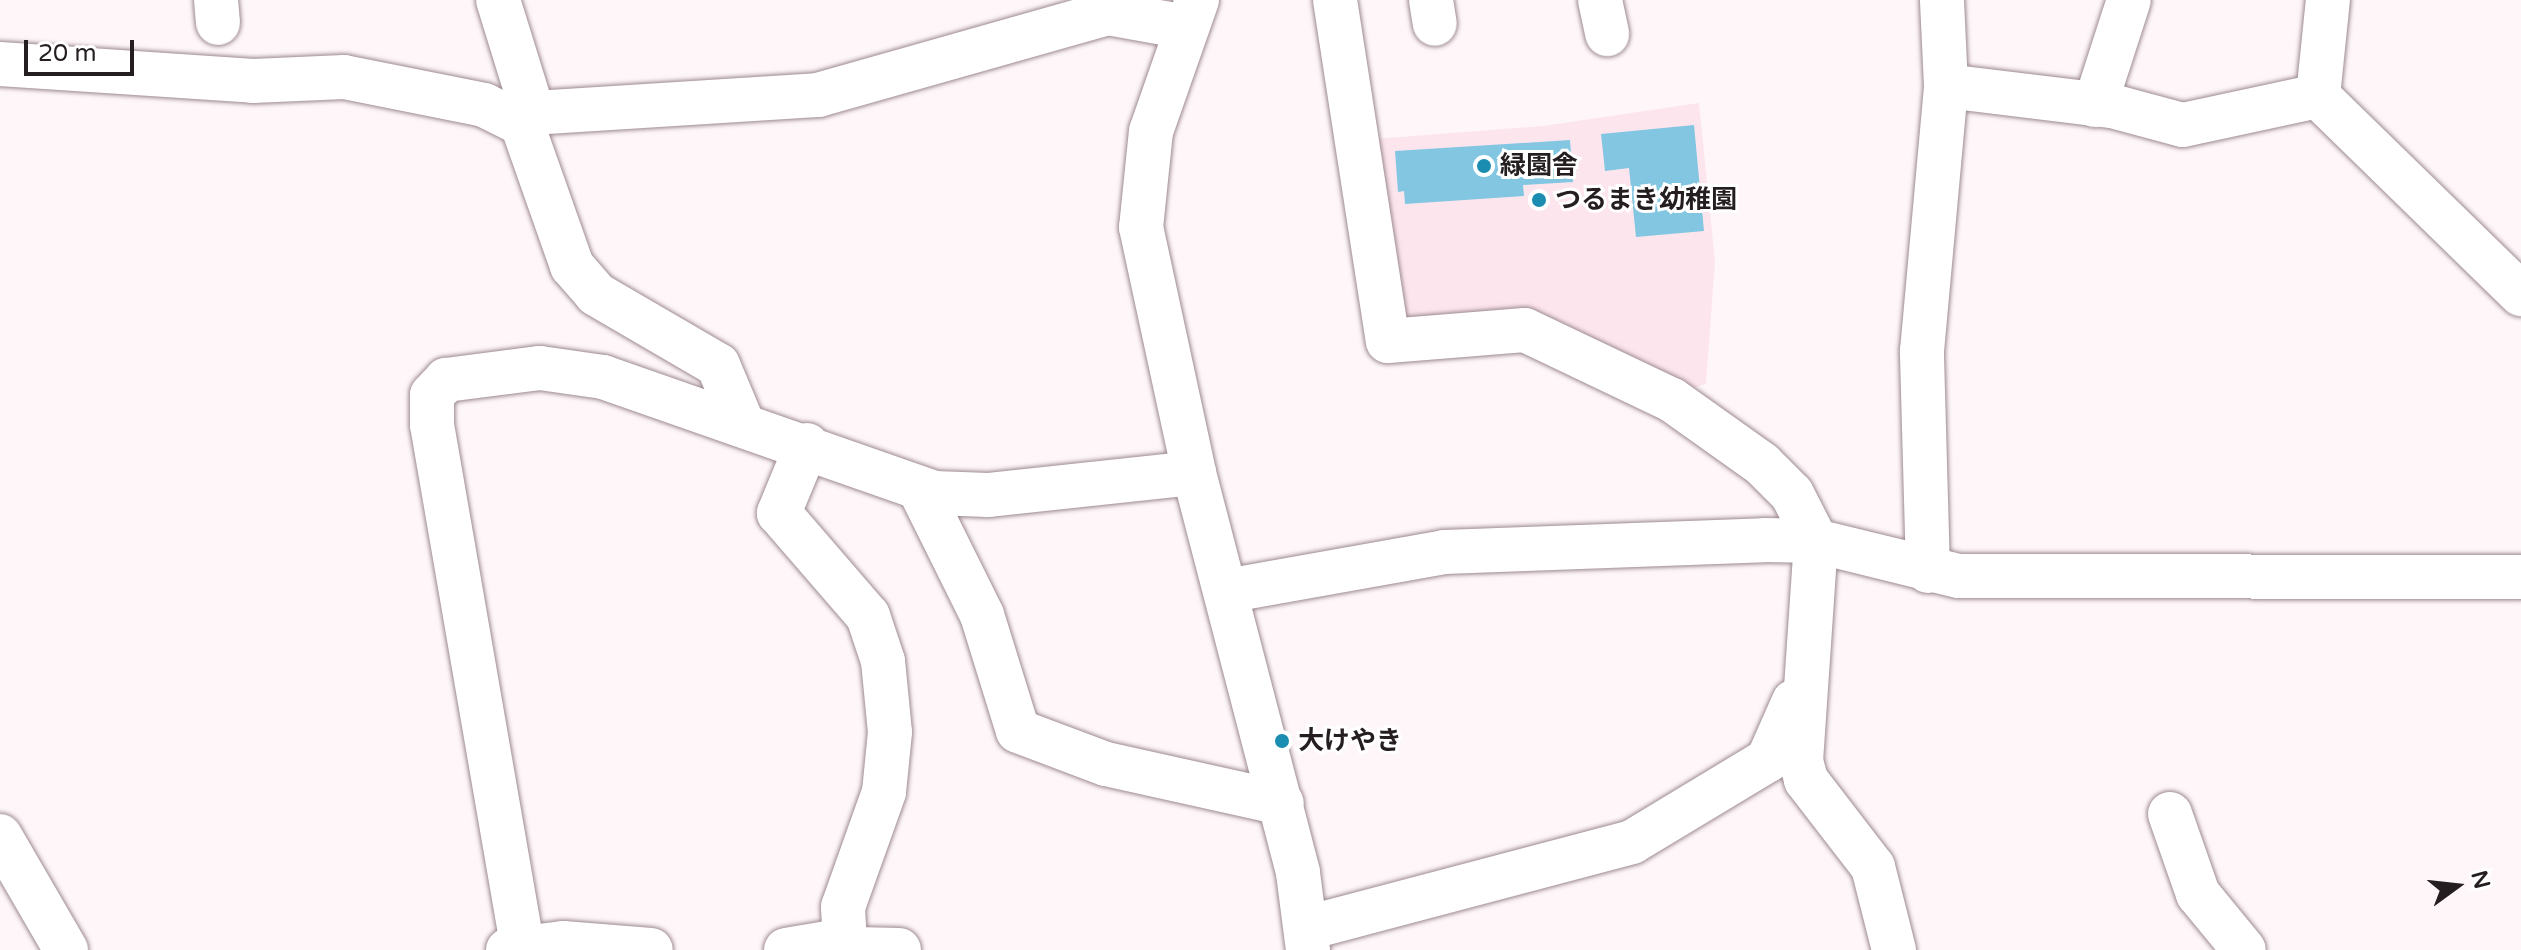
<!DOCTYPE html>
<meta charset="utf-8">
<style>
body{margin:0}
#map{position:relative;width:2521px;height:950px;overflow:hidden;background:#fef6f9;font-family:"Varela Round","Noto Sans JP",sans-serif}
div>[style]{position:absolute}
.built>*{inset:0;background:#fde5ee}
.building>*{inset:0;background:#82c6e2}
.roads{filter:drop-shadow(0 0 2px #9d8a91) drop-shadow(0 0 2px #9d8a91)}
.minor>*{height:44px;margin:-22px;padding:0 22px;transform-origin:22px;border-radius:22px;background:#fff}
.major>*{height:44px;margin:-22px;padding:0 22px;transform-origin:22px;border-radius:22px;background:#fff}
.dots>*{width:22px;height:22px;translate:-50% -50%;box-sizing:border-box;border:4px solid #fff;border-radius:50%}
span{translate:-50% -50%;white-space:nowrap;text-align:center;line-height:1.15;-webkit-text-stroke:6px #fff;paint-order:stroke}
.poi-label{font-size:26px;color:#251e21;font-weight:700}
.left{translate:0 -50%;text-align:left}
.north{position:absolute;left:2417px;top:846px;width:80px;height:80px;-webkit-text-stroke:6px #fff;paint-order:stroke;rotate:75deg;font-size:22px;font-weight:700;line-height:32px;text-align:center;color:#251e21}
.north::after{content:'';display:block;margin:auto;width:28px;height:36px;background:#251e21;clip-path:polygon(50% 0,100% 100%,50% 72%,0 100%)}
.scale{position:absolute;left:24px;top:40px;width:110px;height:36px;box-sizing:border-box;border:4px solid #251e21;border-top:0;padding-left:10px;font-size:24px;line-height:28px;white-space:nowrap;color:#251e21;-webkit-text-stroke:6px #fff;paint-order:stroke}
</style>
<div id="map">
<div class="built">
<div style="clip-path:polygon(1699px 103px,1715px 261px,1706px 384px,1680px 391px,1527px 318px,1407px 330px,1361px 140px,1543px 126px)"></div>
</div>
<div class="building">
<div style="clip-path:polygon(1694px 125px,1704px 231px,1636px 237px,1629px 168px,1605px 171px,1601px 134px)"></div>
<div style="clip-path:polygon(1570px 140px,1573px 182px,1523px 185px,1524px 196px,1405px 204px,1404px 191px,1398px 192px,1395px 151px)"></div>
</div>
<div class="roads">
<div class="minor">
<div style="left:216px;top:0;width:23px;rotate:85deg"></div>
<div style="left:498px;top:0;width:118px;rotate:72.8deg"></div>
<div style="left:1335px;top:0;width:345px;rotate:81.2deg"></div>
<div style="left:1388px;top:341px;width:137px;rotate:-4.6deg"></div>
<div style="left:1525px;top:330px;width:163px;rotate:25.5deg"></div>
<div style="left:1672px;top:400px;width:110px;rotate:35.4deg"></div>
<div style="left:1762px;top:464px;width:42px;rotate:45deg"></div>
<div style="left:1792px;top:494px;width:53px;rotate:62.9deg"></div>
<div style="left:1816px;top:541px;width:221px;rotate:93.9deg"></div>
<div style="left:1801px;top:761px;width:20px;rotate:75deg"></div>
<div style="left:1806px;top:780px;width:110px;rotate:52.4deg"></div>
<div style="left:1873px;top:867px;width:86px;rotate:75.8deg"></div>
<div style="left:1431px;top:0;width:24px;rotate:81deg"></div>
<div style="left:1600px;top:0;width:35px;rotate:78deg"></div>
<div style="left:0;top:64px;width:254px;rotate:3.8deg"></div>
<div style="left:253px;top:81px;width:91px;rotate:-2.5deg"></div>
<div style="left:344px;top:77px;width:143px;rotate:11.3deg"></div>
<div style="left:484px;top:105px;width:42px;rotate:26.6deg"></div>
<div style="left:522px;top:124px;width:151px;rotate:70.6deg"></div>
<div style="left:572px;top:266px;width:37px;rotate:49deg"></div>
<div style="left:596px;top:294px;width:141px;rotate:30.2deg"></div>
<div style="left:718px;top:365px;width:62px;rotate:67.2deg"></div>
<div style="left:1946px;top:86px;width:167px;rotate:6.9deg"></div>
<div style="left:2112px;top:106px;width:73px;rotate:15deg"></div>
<div style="left:2183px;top:125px;width:138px;rotate:-12.1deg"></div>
<div style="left:2318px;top:96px;width:284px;rotate:44.3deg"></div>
<div style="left:2318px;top:96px;width:97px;rotate:-84.1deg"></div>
<div style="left:2095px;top:105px;width:110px;rotate:-72.1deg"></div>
<div style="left:522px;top:124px;width:16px;rotate:-45deg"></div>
<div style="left:533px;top:113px;width:286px;rotate:-3.6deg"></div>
<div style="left:818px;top:95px;width:301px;rotate:-15.8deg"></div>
<div style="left:1108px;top:13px;width:79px;rotate:10.2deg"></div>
<div style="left:807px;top:445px;width:74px;rotate:112.4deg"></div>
<div style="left:779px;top:513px;width:136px;rotate:49.2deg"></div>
<div style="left:868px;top:616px;width:47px;rotate:71.6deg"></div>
<div style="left:883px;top:661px;width:71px;rotate:84.4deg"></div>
<div style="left:890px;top:732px;width:60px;rotate:95.7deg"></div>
<div style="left:884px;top:792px;width:122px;rotate:109.6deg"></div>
<div style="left:843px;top:907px;width:33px;rotate:87deg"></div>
<div style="left:845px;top:940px;width:14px;rotate:39deg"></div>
<div style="left:856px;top:949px;width:43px;rotate:1.3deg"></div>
<div style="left:919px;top:488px;width:142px;rotate:63.6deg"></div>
<div style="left:982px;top:615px;width:121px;rotate:72.8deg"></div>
<div style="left:1018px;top:731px;width:94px;rotate:20.6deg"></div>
<div style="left:1106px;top:764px;width:180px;rotate:12.5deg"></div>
<div style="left:1928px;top:571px;width:220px;rotate:-91.6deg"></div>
<div style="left:1922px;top:351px;width:266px;rotate:-84.8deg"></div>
<div style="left:1946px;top:86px;width:86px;rotate:-92.7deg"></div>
<div style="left:1226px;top:591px;width:221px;rotate:-10.1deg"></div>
<div style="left:1444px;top:552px;width:320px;rotate:-2.1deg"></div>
<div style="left:1764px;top:540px;width:52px;rotate:1.1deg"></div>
<div style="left:1816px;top:541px;width:147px;rotate:13.8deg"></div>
<div style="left:1959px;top:576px;width:562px;rotate:0.1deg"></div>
<div style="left:2170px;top:814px;width:85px;rotate:70.7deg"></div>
<div style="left:2198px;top:894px;width:72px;rotate:50.6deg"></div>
<div style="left:0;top:836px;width:132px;rotate:59.9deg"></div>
<div style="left:1307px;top:928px;width:336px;rotate:-14.8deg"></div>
<div style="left:1632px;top:842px;width:159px;rotate:-31.1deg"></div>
<div style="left:1768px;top:760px;width:64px;rotate:-66.2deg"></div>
<div style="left:508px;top:950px;width:55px;rotate:-7.3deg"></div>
<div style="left:563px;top:943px;width:88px;rotate:4.5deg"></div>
<div style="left:523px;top:950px;width:533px;rotate:-99.83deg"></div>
<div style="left:432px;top:425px;width:30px;rotate:-90deg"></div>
<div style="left:432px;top:395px;width:21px;rotate:-47deg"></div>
<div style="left:446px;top:380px;width:95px;rotate:-7.3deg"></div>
<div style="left:540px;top:368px;width:64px;rotate:8.1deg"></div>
<div style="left:603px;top:377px;width:352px;rotate:19.3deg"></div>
<div style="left:935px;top:493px;width:53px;rotate:2.2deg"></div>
<div style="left:988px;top:495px;width:207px;rotate:-6.1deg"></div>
<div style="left:786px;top:950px;width:60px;rotate:-9.6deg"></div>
</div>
<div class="major">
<div style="left:1197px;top:0;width:139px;rotate:109.3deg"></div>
<div style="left:1151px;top:131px;width:97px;rotate:95.9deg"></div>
<div style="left:1141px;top:227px;width:252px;rotate:77.8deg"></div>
<div style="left:1194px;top:473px;width:413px;rotate:75.4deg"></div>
<div style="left:1298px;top:873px;width:78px;rotate:82.6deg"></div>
</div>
</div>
<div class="dots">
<div style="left:1484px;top:166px;background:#1a8db1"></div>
<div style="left:1539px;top:200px;background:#1a8db1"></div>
<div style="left:1282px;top:741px;background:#1a8db1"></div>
</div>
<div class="poi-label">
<span class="left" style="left:1500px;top:166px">緑園舎</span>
<span class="left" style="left:1555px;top:200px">つるまき幼稚園</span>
<span class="left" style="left:1298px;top:741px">大けやき</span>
</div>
<div class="north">N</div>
<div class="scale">20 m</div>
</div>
